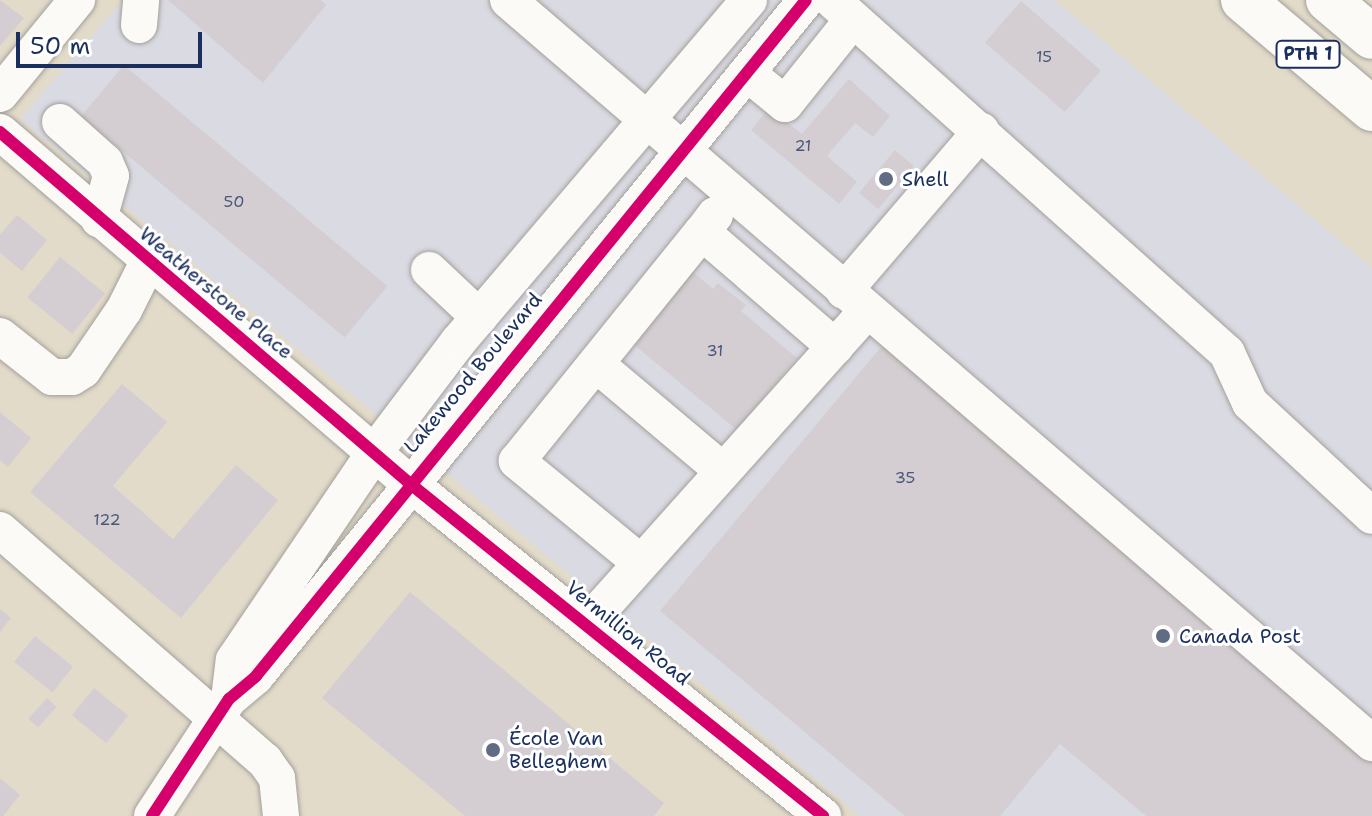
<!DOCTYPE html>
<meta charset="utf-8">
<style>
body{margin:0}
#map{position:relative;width:1372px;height:816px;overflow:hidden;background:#e3dbc9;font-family:"Shantell Sans",sans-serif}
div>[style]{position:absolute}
.built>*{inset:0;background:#dadae3}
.building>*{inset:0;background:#d4ced2;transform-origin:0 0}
.roads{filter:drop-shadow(0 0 2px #a3a19c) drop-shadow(0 0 2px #a3a19c)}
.minor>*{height:36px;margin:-18px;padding:0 18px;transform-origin:18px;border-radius:18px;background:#fbfaf7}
.highway>*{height:44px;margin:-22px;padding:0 22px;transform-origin:22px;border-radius:22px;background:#fbfaf7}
.cycleway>*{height:12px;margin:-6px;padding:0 6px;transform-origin:6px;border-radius:6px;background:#d6006c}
.dots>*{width:22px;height:22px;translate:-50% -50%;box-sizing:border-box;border:4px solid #fff;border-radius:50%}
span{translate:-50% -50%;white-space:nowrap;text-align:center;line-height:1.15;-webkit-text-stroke:6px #fff;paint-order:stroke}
.number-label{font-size:16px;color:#49577b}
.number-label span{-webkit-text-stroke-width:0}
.shield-label span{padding:2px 6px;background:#fff;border:2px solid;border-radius:6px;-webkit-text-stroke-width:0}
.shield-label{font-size:18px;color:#1b2f5e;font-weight:700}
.poi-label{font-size:20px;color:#1b2f5e}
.left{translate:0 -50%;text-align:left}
.street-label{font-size:20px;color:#1b2f5e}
.scale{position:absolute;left:16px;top:32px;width:186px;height:36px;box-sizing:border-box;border:4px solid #1b2f5e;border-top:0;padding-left:10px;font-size:24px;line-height:28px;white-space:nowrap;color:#1b2f5e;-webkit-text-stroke:6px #fff;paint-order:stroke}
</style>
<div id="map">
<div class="built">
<div style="clip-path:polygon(123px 0,1055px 0,1372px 268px,1372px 816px,860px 816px,20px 119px)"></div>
</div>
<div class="building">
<div style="clip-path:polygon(0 0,24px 18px,0 46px)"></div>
<div style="clip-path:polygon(168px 0,321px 0,326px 5px,263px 83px)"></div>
<div style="left:1021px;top:1px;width:106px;height:55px;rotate:41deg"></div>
<div style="left:124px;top:65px;width:344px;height:67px;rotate:40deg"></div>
<div style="clip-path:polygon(849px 79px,890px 116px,873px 137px,855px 123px,827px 156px,857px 182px,839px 204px,751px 130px,769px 108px,802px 134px)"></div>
<div style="left:895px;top:150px;width:25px;height:56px;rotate:40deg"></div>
<div style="clip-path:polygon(17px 215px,47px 240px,22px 271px,0 253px,0 235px)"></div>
<div style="left:60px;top:257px;width:58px;height:52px;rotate:39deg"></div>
<div style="clip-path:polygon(692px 271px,713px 289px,718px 283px,746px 305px,741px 311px,797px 358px,737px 430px,632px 343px)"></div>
<div style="clip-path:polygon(882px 346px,1372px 758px,1372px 816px,1146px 816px,1060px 744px,1000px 816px,905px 816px,660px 611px)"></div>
<div style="clip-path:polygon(122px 384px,167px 422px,113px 486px,173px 539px,236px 465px,278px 500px,181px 618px,30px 492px)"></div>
<div style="clip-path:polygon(0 412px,31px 438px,8px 467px,0 460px)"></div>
<div style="clip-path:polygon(410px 592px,664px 803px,654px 816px,465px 816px,322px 698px)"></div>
<div style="clip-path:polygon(0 609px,11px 618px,0 632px)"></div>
<div style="left:35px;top:636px;width:49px;height:33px;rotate:39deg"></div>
<div style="left:94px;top:688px;width:44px;height:35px;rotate:39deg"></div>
<div style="left:47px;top:698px;width:13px;height:28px;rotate:42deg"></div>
<div style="clip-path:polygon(0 778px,20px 795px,3px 816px,0 816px)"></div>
</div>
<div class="roads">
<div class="minor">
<div style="left:508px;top:0;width:1140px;rotate:40.69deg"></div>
<div style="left:832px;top:0;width:530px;rotate:41.79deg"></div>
<div style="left:1227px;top:353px;width:55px;rotate:65.3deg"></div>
<div style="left:1250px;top:403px;width:166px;rotate:42.8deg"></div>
<div style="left:139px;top:25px;width:25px;rotate:-85deg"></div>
<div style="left:747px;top:73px;width:49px;rotate:39.2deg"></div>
<div style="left:785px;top:104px;width:109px;rotate:-51.3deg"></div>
<div style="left:0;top:94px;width:122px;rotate:-50.7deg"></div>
<div style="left:60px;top:122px;width:60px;rotate:41.6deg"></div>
<div style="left:105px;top:162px;width:15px;rotate:67deg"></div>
<div style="left:111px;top:176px;width:45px;rotate:105.6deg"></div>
<div style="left:0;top:132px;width:538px;rotate:40.62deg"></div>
<div style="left:408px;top:482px;width:533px;rotate:38.83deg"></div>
<div style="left:715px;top:215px;width:21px;rotate:127deg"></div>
<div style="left:702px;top:232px;width:176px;rotate:40.8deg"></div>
<div style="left:429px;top:270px;width:69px;rotate:43.2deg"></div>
<div style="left:844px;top:291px;width:211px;rotate:-49.4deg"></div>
<div style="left:0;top:336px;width:66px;rotate:38.3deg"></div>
<div style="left:52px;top:377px;width:20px"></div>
<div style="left:72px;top:377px;width:13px;rotate:-32deg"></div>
<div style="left:83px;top:370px;width:73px;rotate:-55.7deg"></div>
<div style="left:124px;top:310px;width:54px;rotate:-63.4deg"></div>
<div style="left:596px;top:364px;width:166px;rotate:40.1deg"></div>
<div style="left:0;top:530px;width:352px;rotate:41.1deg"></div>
<div style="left:265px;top:761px;width:21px;rotate:55deg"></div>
<div style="left:277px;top:778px;width:38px;rotate:84deg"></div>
<div style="left:641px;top:563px;width:161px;rotate:-140.6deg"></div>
<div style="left:517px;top:461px;width:294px;rotate:-51.1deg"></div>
<div style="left:586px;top:625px;width:421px;rotate:-48.2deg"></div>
<div style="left:229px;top:699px;width:39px;rotate:-83deg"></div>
<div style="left:234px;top:660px;width:250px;rotate:-55.9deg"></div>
<div style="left:374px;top:453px;width:139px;rotate:-52.9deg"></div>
<div style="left:458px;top:342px;width:449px;rotate:-49.6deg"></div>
<div style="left:152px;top:816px;width:140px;rotate:-56.7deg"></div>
<div style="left:229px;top:699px;width:35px;rotate:-40deg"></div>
<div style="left:256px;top:676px;width:871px;rotate:-50.87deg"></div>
</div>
<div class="highway">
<div style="left:1243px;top:0;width:169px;rotate:40.2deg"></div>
<div style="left:1328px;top:0;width:57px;rotate:40.1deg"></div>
</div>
</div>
<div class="cycleway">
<div style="left:0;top:132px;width:538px;rotate:40.62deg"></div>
<div style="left:408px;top:482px;width:533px;rotate:38.83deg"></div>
<div style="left:152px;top:816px;width:140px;rotate:-56.7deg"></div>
<div style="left:229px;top:699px;width:35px;rotate:-40deg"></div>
<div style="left:256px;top:676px;width:871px;rotate:-50.87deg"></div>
</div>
<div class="dots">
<div style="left:886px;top:179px;background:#616b83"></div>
<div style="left:1163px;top:636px;background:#616b83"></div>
<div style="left:493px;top:750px;background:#616b83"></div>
</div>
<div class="number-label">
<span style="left:1044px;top:57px">15</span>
<span style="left:803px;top:146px">21</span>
<span style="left:234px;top:202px">50</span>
<span style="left:715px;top:351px">31</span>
<span style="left:905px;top:478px">35</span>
<span style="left:107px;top:520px">122</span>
</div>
<div class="shield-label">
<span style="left:1308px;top:54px">PTH 1</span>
</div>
<div class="poi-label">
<span class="left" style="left:902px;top:179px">Shell</span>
<span class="left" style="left:1179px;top:636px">Canada Post</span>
<span class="left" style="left:509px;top:750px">École Van<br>Belleghem</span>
</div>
<div class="street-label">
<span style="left:216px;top:293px;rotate:40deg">Weatherstone Place</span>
<span style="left:473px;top:373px;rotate:-50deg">Lakewood Boulevard</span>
<span style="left:628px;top:633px;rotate:39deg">Vermillion Road</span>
</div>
<div class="scale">50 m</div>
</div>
